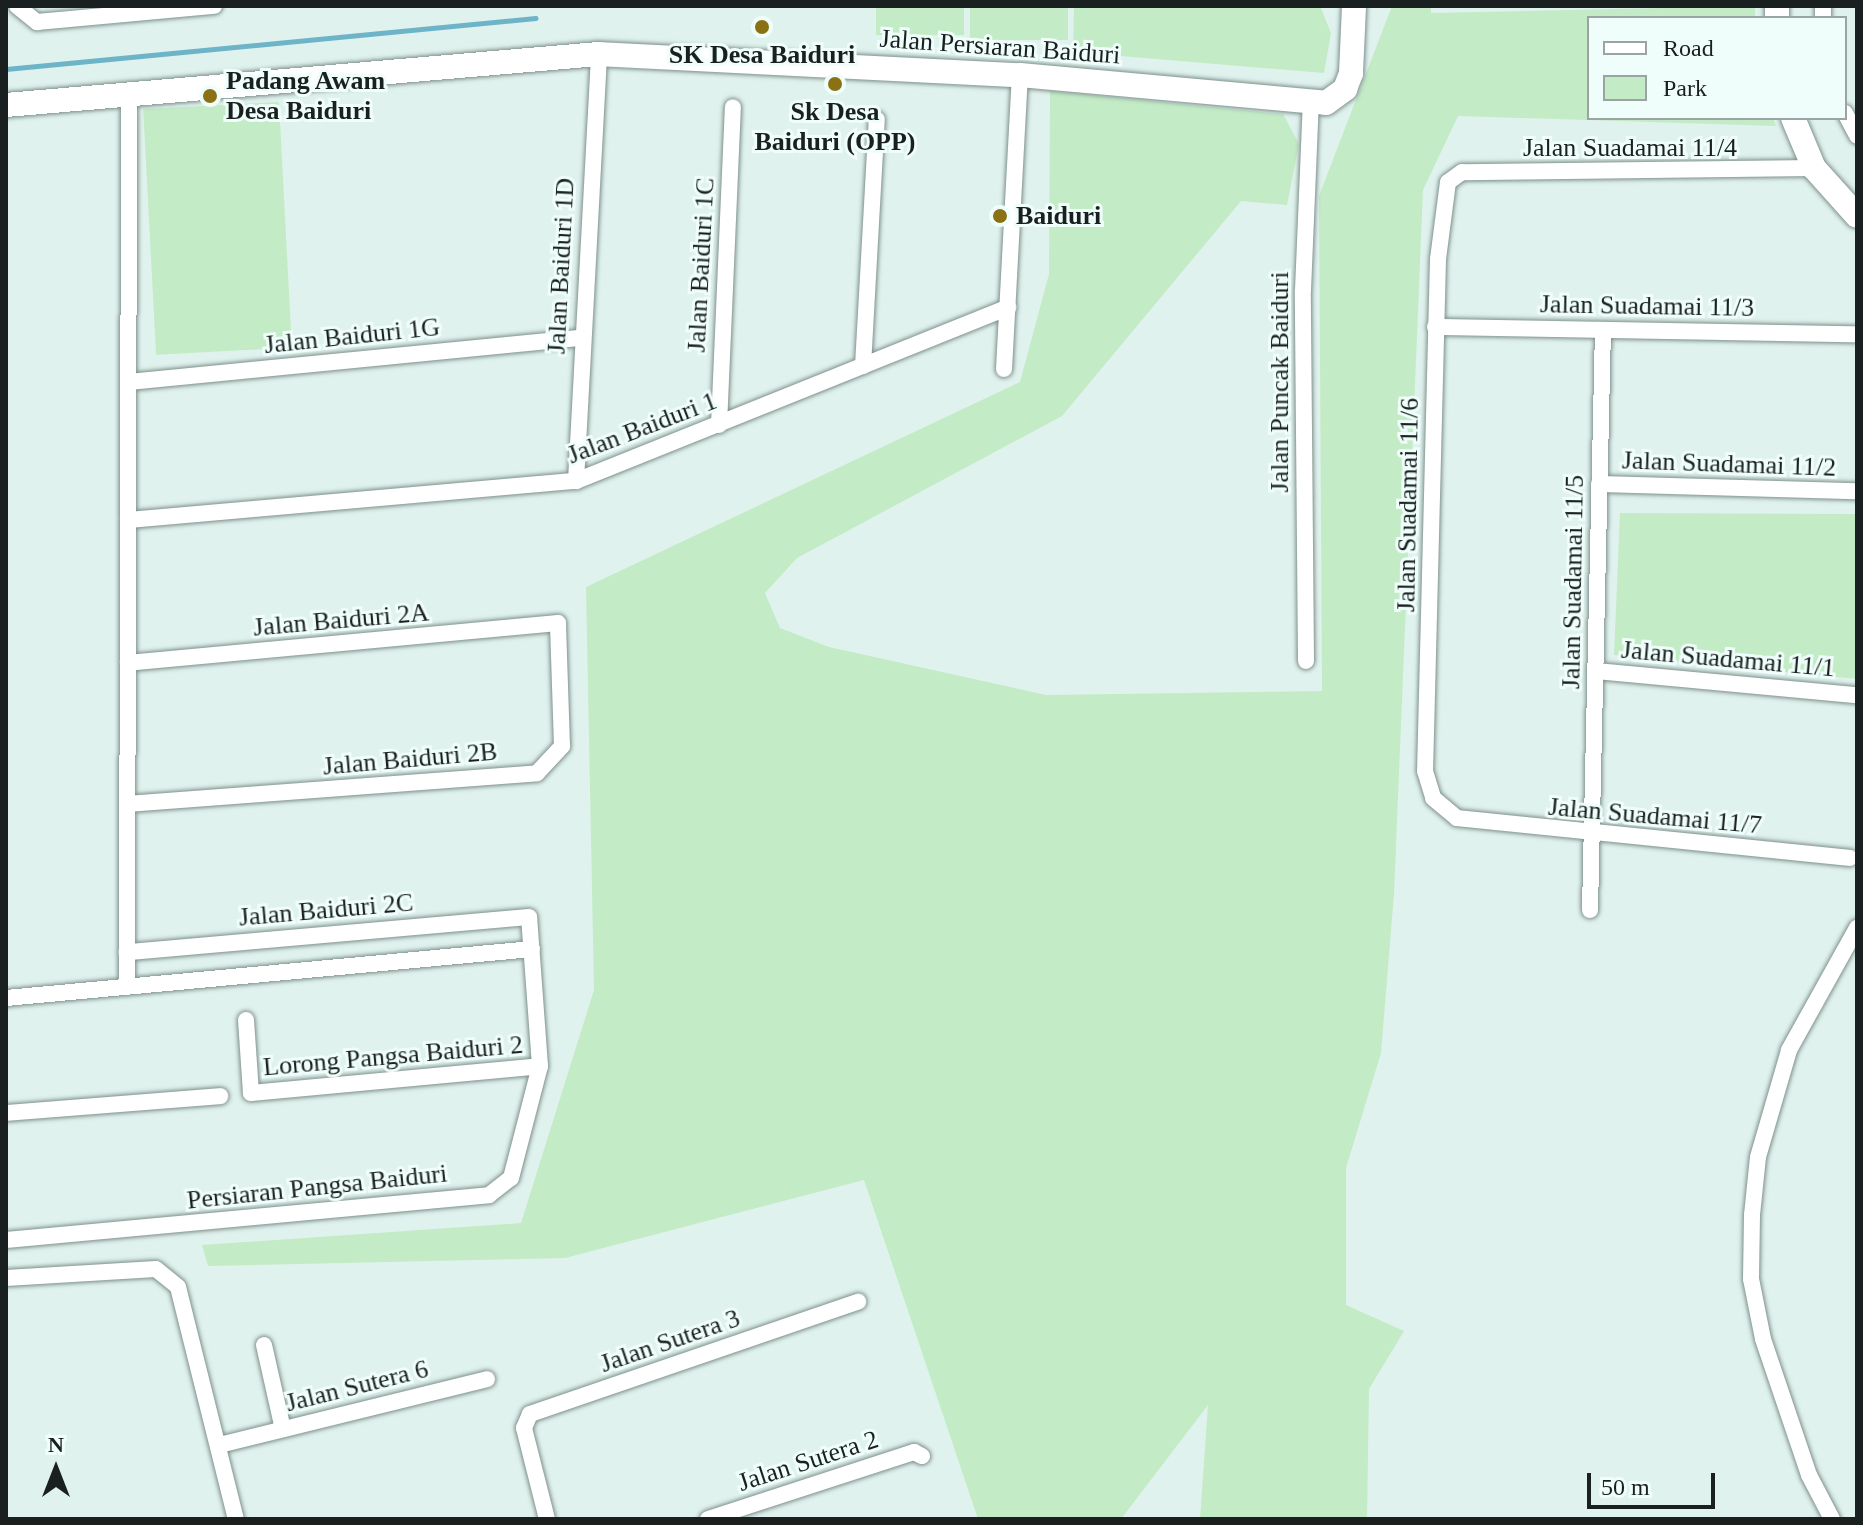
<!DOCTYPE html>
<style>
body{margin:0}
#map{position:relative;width:1863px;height:1525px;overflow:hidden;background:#e0f2ee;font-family:"Times New Roman",serif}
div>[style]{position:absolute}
.green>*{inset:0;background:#c3ebc6;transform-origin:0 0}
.stream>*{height:5px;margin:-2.5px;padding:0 2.5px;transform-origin:2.5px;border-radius:2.5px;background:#6db4c9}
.roads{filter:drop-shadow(0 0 2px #7f908c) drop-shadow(0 0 2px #7f908c)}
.street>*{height:16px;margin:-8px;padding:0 8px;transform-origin:8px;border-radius:8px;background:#fff}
.secondary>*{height:24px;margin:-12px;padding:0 12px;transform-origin:12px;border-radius:12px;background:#fff}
.dots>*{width:22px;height:22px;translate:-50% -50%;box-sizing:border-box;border:4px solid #f0fefb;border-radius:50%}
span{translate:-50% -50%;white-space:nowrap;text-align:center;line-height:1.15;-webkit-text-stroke:6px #f0fefb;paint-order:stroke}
.street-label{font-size:26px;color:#19201f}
.poi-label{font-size:26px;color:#19201f;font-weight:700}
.left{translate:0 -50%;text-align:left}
.frame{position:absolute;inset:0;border:8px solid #19201f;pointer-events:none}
.legend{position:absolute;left:1587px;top:16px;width:260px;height:104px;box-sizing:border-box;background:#f0fefb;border:2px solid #9aa5a3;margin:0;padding:10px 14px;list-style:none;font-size:24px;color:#19201f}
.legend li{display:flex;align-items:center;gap:16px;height:40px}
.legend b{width:40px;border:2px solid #9aa5a3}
.north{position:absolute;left:16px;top:1429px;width:80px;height:80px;-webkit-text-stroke:6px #f0fefb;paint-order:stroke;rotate:0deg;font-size:22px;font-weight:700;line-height:32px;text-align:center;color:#19201f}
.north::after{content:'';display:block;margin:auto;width:28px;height:36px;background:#19201f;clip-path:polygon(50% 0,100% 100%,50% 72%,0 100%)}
.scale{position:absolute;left:1587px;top:1473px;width:128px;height:36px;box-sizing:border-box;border:4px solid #19201f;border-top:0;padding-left:10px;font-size:24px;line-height:28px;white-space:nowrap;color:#19201f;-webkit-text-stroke:6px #f0fefb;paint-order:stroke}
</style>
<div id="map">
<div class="green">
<div style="left:876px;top:6px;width:88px;height:29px"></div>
<div style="left:970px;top:6px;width:98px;height:34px"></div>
<div style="clip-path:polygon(1074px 6px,1320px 6px,1331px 33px,1324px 73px,1073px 52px)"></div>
<div style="clip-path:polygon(1392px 6px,1431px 6px,1431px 13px,1755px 6px,1755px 18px,1589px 18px,1589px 118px,1773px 118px,1776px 126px,1458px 116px,1423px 190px,1394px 894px,1381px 1053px,1346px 1168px,1346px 1305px,1404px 1331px,1369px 1389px,1367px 1519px,1200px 1519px,1208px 1405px,1121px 1519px,978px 1519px,864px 1180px,565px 1258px,208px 1266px,202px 1245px,521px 1223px,594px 990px,586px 587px,1020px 382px,1049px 274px,1050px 91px,1283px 114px,1299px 144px,1287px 205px,1241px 201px,1062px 416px,797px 558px,765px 593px,780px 628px,829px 647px,1046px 695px,1322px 691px,1319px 196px)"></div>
<div style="left:279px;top:102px;width:246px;height:136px;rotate:87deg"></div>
<div style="clip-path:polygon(1620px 513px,1857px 514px,1857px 679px,1614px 655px)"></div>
</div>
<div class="stream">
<div style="left:6px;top:69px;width:532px;rotate:-5.5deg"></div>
</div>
<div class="roads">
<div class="street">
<div style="left:17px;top:6px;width:26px;rotate:39deg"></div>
<div style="left:37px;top:22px;width:178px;rotate:-5.2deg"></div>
<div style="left:1823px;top:18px;width:12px;rotate:-90deg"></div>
<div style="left:1845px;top:113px;width:26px;rotate:62deg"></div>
<div style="left:1814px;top:168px;width:352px;rotate:179.3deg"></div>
<div style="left:1462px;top:172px;width:17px;rotate:144deg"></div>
<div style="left:1448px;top:182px;width:78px;rotate:97.4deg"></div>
<div style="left:1438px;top:259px;width:512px;rotate:91.45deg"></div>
<div style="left:1425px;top:771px;width:28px;rotate:73deg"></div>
<div style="left:1433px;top:798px;width:31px;rotate:40deg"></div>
<div style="left:1457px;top:818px;width:395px;rotate:5.8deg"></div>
<div style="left:1435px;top:327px;width:422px;rotate:1deg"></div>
<div style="left:863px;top:366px;width:247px;rotate:-86.8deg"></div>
<div style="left:1004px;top:369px;width:294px;rotate:-86.9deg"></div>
<div style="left:129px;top:382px;width:454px;rotate:-5.6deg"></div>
<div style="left:719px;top:425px;width:318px;rotate:-87.5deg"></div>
<div style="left:576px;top:481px;width:428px;rotate:-86.9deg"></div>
<div style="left:1599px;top:484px;width:258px;rotate:1.6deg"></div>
<div style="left:128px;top:520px;width:450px;rotate:-5deg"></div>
<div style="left:576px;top:481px;width:466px;rotate:-21.9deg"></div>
<div style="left:1306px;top:661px;width:371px;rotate:-90.5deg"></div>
<div style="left:1303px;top:290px;width:187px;rotate:-87.6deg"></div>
<div style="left:1596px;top:671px;width:262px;rotate:5.3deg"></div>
<div style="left:128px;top:804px;width:410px;rotate:-4.3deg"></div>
<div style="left:537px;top:773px;width:37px;rotate:-47deg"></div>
<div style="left:562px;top:746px;width:123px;rotate:-91.9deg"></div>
<div style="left:558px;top:623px;width:432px;rotate:174.7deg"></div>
<div style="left:1590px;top:910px;width:580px;rotate:-88.72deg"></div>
<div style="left:127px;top:984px;width:886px;rotate:-89.87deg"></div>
<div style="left:6px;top:998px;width:528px;rotate:-5.32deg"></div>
<div style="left:246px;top:1020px;width:73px;rotate:86.1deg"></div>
<div style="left:251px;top:1093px;width:290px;rotate:-5.3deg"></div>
<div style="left:6px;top:1113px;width:215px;rotate:-4.5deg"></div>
<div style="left:6px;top:1240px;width:485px;rotate:-5.3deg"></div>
<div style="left:489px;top:1195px;width:28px;rotate:-38deg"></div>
<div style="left:511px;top:1178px;width:116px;rotate:-75.5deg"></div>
<div style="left:540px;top:1066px;width:149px;rotate:-94.2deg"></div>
<div style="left:529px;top:917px;width:404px;rotate:175deg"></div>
<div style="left:6px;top:1278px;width:150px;rotate:-3.4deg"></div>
<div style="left:156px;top:1269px;width:28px;rotate:39deg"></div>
<div style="left:178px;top:1287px;width:239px;rotate:76deg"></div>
<div style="left:264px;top:1345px;width:86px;rotate:77.3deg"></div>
<div style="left:219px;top:1445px;width:276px;rotate:-13.8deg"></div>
<div style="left:547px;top:1519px;width:94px;rotate:-104.2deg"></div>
<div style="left:524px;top:1428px;width:15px;rotate:-67deg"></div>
<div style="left:530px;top:1414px;width:347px;rotate:-18.9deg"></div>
<div style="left:708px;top:1519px;width:217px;rotate:-18deg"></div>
<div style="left:914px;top:1452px;width:9px;rotate:27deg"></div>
<div style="left:1832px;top:1519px;width:50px;rotate:-117.6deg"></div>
<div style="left:1809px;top:1475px;width:144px;rotate:-108.7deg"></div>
<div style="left:1763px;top:1339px;width:61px;rotate:-101.3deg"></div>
<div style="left:1751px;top:1279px;width:64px;rotate:-89.1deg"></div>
<div style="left:1752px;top:1215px;width:58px;rotate:-84.1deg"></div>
<div style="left:1758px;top:1157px;width:111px;rotate:-73.8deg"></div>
<div style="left:1789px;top:1050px;width:140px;rotate:-60.9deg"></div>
</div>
<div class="secondary">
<div style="left:1777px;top:18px;width:12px;rotate:-90deg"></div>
<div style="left:6px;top:105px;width:595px;rotate:-4.92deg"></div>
<div style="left:599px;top:54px;width:422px;rotate:2.9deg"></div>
<div style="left:1020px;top:75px;width:307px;rotate:5.2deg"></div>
<div style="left:1326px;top:103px;width:24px;rotate:-36deg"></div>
<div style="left:1345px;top:89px;width:17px;rotate:-69deg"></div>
<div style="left:1351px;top:73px;width:67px;rotate:-87.4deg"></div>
<div style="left:1793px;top:118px;width:54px;rotate:67.2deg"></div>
<div style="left:1814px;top:168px;width:64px;rotate:48.1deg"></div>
</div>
</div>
<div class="dots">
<div style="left:762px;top:27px;background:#8a7113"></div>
<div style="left:835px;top:84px;background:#8a7113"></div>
<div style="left:210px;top:96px;background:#8a7113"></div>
<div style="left:1000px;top:216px;background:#8a7113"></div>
</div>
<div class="street-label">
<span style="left:1000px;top:47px;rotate:4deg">Jalan Persiaran Baiduri</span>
<span style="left:1630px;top:148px">Jalan Suadamai 11/4</span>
<span style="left:701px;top:265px;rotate:-87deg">Jalan Baiduri 1C</span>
<span style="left:561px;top:266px;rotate:-87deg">Jalan Baiduri 1D</span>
<span style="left:1647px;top:306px;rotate:1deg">Jalan Suadamai 11/3</span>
<span style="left:352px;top:336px;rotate:-6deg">Jalan Baiduri 1G</span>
<span style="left:1280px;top:382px;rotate:-90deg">Jalan Puncak Baiduri</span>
<span style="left:642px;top:428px;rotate:-21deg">Jalan Baiduri 1</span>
<span style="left:1729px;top:464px;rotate:2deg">Jalan Suadamai 11/2</span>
<span style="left:1408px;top:505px;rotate:-89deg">Jalan Suadamai 11/6</span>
<span style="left:1573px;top:582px;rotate:-89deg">Jalan Suadamai 11/5</span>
<span style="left:341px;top:620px;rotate:-5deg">Jalan Baiduri 2A</span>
<span style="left:1728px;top:659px;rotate:5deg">Jalan Suadamai 11/1</span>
<span style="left:410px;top:759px;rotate:-5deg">Jalan Baiduri 2B</span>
<span style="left:1655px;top:816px;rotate:5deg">Jalan Suadamai 11/7</span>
<span style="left:326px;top:910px;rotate:-5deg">Jalan Baiduri 2C</span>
<span style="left:393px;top:1056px;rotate:-5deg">Lorong Pangsa Baiduri 2</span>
<span style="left:317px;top:1187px;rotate:-6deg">Persiaran Pangsa Baiduri</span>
<span style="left:670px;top:1341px;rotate:-19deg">Jalan Sutera 3</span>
<span style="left:357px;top:1386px;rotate:-14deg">Jalan Sutera 6</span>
<span style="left:808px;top:1461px;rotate:-18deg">Jalan Sutera 2</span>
</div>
<div class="poi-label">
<span style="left:762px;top:55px">SK Desa Baiduri</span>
<span class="left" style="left:226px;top:96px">Padang Awam<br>Desa Baiduri</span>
<span style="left:835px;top:127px">Sk Desa<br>Baiduri (OPP)</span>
<span class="left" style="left:1016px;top:216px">Baiduri</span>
</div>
<div class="frame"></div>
<ul class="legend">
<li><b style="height:10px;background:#fff"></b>Road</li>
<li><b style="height:22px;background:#c3ebc6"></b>Park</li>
</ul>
<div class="north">N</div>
<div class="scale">50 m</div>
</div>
